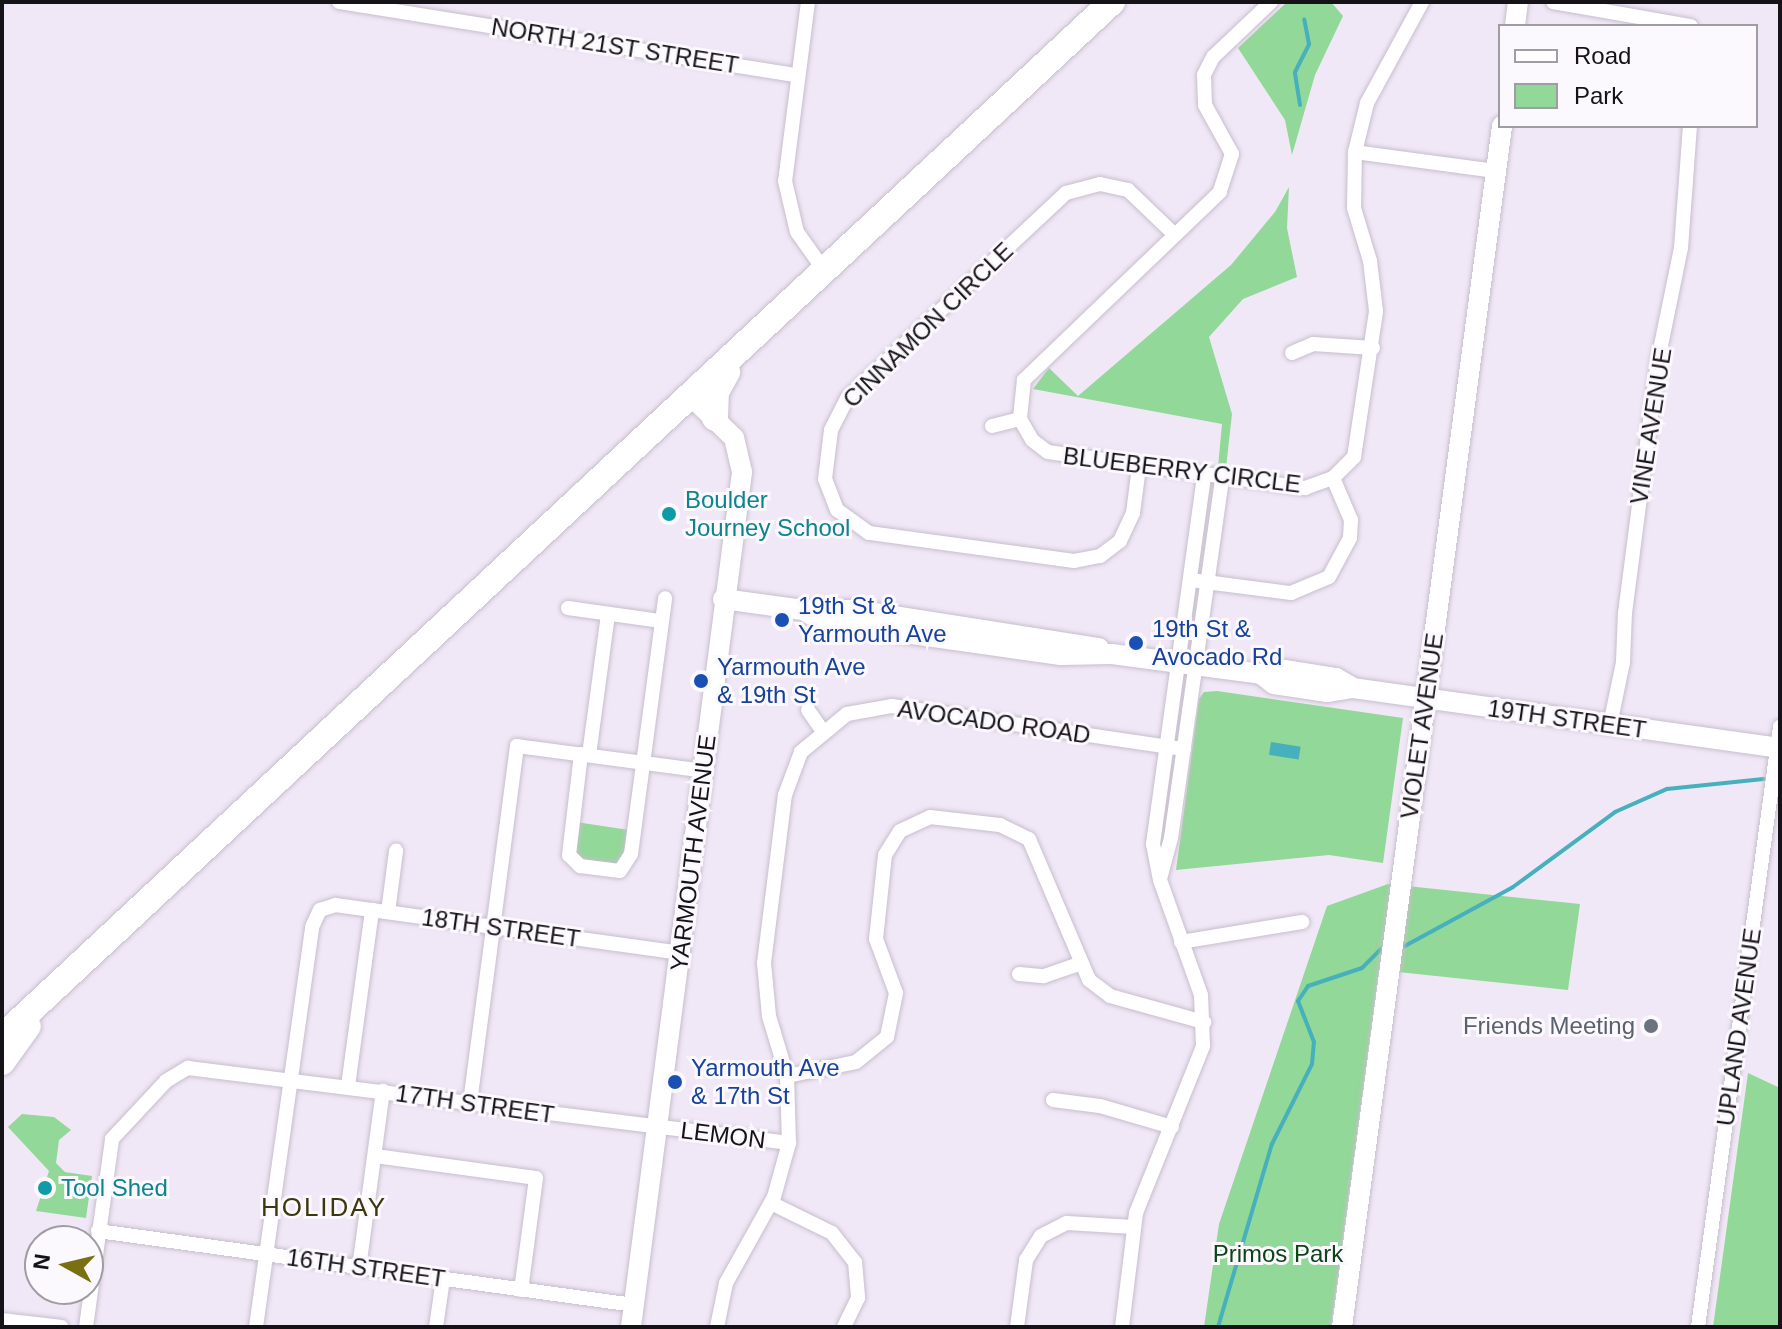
<!DOCTYPE html>
<style>
body{margin:0}
#map{position:relative;width:1782px;height:1329px;overflow:hidden;background:#f1e8f7;font-family:Arial,sans-serif}
div>[style]{position:absolute}
.green>*{inset:0;background:#92d898}
.water>*{inset:0;background:#46b0bc;transform-origin:0 0}
.stream>*{height:4px;margin:-2px;padding:0 2px;transform-origin:2px;border-radius:2px;background:#46b0bc}
.roads{filter:drop-shadow(0 0 2px #c7becd) drop-shadow(0 0 2px #c7becd)}
.street>*{height:14px;margin:-7px;padding:0 7px;transform-origin:7px;border-radius:7px;background:#fff}
.secondary>*{height:20px;margin:-10px;padding:0 10px;transform-origin:10px;border-radius:10px;background:#fff}
.highway>*{height:26px;margin:-13px;padding:0 13px;transform-origin:13px;border-radius:13px;background:#fff}
.dots>*{width:22px;height:22px;translate:-50% -50%;box-sizing:border-box;border:4px solid #fbf8fe;border-radius:50%}
span{translate:-50% -50%;white-space:nowrap;text-align:center;line-height:1.15;-webkit-text-stroke:6px #fbf8fe;paint-order:stroke}
.street-label{font-size:24px;color:#161318}
.culture-label{font-size:24px;color:#0d838f}
.left{translate:0 -50%;text-align:left}
.transit-label{font-size:24px;color:#164399}
.worship-label{font-size:24px;color:#5b616d}
.right{translate:-100% -50%;text-align:right}
.park-label{font-size:24px;color:#0d4419}
.neighbourhood-label{font-size:26px;color:#3c370d;letter-spacing:2px}
.frame{position:absolute;inset:0;border:4px solid #161318;pointer-events:none}
.legend{position:absolute;left:1498px;top:24px;width:260px;height:104px;box-sizing:border-box;background:#fbf8fe;border:2px solid #9f9ca2;margin:0;padding:10px 14px;list-style:none;font-size:24px;color:#161318}
.legend li{display:flex;align-items:center;gap:16px;height:40px}
.legend b{width:40px;border:2px solid #9f9ca2}
.north{position:absolute;left:24px;top:1225px;width:80px;height:80px;box-sizing:border-box;background:#fbf8fe;border:2px solid #9f9ca2;border-radius:50%;rotate:278deg;font-size:22px;font-weight:700;line-height:32px;text-align:center;color:#161318}
.north::after{content:'';display:block;margin:auto;width:28px;height:36px;background:#797010;clip-path:polygon(50% 0,100% 100%,50% 72%,0 100%)}
</style>
<div id="map">
<div class="green">
<div style="clip-path:polygon(1287px 2px,1331px 2px,1343px 16px,1315px 75px,1292px 155px,1285px 120px,1238px 48px)"></div>
<div style="clip-path:polygon(1289px 187px,1287px 228px,1297px 277px,1243px 299px,1209px 337px,1232px 414px,1226px 468px,1218px 467px,1222px 424px,1033px 389px,1049px 368px,1078px 396px,1231px 265px,1275px 212px)"></div>
<div style="clip-path:polygon(1217px 691px,1403px 718px,1383px 863px,1329px 855px,1176px 870px,1199px 699px,1204px 692px)"></div>
<div style="clip-path:polygon(576px 822px,629px 830px,621px 864px,585px 862px,573px 850px)"></div>
<div style="clip-path:polygon(1388px 884px,1580px 904px,1568px 990px,1379px 970px,1331px 1327px,1204px 1327px,1219px 1224px,1327px 906px)"></div>
<div style="clip-path:polygon(1748px 1073px,1780px 1088px,1780px 1327px,1713px 1327px)"></div>
<div style="clip-path:polygon(22px 1114px,54px 1117px,71px 1130px,59px 1140px,56px 1163px,65px 1172px,92px 1176px,86px 1218px,36px 1211px,49px 1171px,8px 1127px)"></div>
</div>
<div class="water">
<div style="left:1271px;top:742px;width:30px;height:13px;rotate:9deg"></div>
</div>
<div class="stream">
<div style="left:1300px;top:105px;width:33px;rotate:-99deg"></div>
<div style="left:1295px;top:72px;width:31px;rotate:-63deg"></div>
<div style="left:1309px;top:44px;width:25px;rotate:-101deg"></div>
<div style="left:1403px;top:947px;width:125px;rotate:-28.6deg"></div>
<div style="left:1513px;top:887px;width:127px;rotate:-36.3deg"></div>
<div style="left:1615px;top:812px;width:57px;rotate:-23.9deg"></div>
<div style="left:1667px;top:789px;width:97px;rotate:-5.9deg"></div>
<div style="left:1218px;top:1327px;width:191px;rotate:-73.6deg"></div>
<div style="left:1272px;top:1144px;width:89px;rotate:-63.4deg"></div>
<div style="left:1312px;top:1064px;width:22px;rotate:-85deg"></div>
<div style="left:1314px;top:1042px;width:44px;rotate:-111.3deg"></div>
<div style="left:1298px;top:1001px;width:18px;rotate:-56deg"></div>
<div style="left:1308px;top:986px;width:57px;rotate:-18.4deg"></div>
<div style="left:1362px;top:968px;width:27px;rotate:-45deg"></div>
</div>
<div class="roads">
<div class="street">
<div style="left:339px;top:2px;width:464px;rotate:9.1deg"></div>
<div style="left:808px;top:2px;width:180px;rotate:97.3deg"></div>
<div style="left:785px;top:181px;width:52px;rotate:76.8deg"></div>
<div style="left:797px;top:232px;width:50px;rotate:54.7deg"></div>
<div style="left:1271px;top:2px;width:80px;rotate:136.5deg"></div>
<div style="left:1213px;top:57px;width:20px;rotate:117deg"></div>
<div style="left:1204px;top:75px;width:30px;rotate:88deg"></div>
<div style="left:1205px;top:105px;width:56px;rotate:61.1deg"></div>
<div style="left:1232px;top:154px;width:40px;rotate:108deg"></div>
<div style="left:1220px;top:192px;width:272px;rotate:136.2deg"></div>
<div style="left:1024px;top:380px;width:39px;rotate:96deg"></div>
<div style="left:1020px;top:419px;width:24px;rotate:60deg"></div>
<div style="left:1032px;top:440px;width:20px;rotate:37deg"></div>
<div style="left:1048px;top:452px;width:260px;rotate:8deg"></div>
<div style="left:1305px;top:488px;width:30px;rotate:-20deg"></div>
<div style="left:1333px;top:478px;width:30px;rotate:-45deg"></div>
<div style="left:1354px;top:457px;width:148px;rotate:-81.4deg"></div>
<div style="left:1376px;top:311px;width:50px;rotate:-96.8deg"></div>
<div style="left:1370px;top:261px;width:55px;rotate:-106.8deg"></div>
<div style="left:1354px;top:208px;width:56px;rotate:-89deg"></div>
<div style="left:1355px;top:152px;width:50px;rotate:-76.2deg"></div>
<div style="left:1367px;top:103px;width:115px;rotate:-61.4deg"></div>
<div style="left:1553px;top:2px;width:140px;rotate:9.9deg"></div>
<div style="left:1355px;top:152px;width:142px;rotate:7.7deg"></div>
<div style="left:1292px;top:353px;width:23px;rotate:-23deg"></div>
<div style="left:1313px;top:344px;width:60px;rotate:3.8deg"></div>
<div style="left:992px;top:426px;width:29px;rotate:-14deg"></div>
<div style="left:1139px;top:467px;width:46px;rotate:97.4deg"></div>
<div style="left:1133px;top:513px;width:31px;rotate:115deg"></div>
<div style="left:1120px;top:541px;width:25px;rotate:143deg"></div>
<div style="left:1100px;top:556px;width:26px;rotate:169deg"></div>
<div style="left:1074px;top:561px;width:207px;rotate:-172.2deg"></div>
<div style="left:869px;top:533px;width:39px;rotate:-144deg"></div>
<div style="left:837px;top:510px;width:33px;rotate:-111deg"></div>
<div style="left:825px;top:479px;width:49px;rotate:-83deg"></div>
<div style="left:831px;top:430px;width:37px;rotate:-63deg"></div>
<div style="left:848px;top:397px;width:299px;rotate:-43.1deg"></div>
<div style="left:1066px;top:193px;width:35px;rotate:-15deg"></div>
<div style="left:1100px;top:184px;width:29px;rotate:12deg"></div>
<div style="left:1128px;top:190px;width:65px;rotate:43.8deg"></div>
<div style="left:1198px;top:581px;width:94px;rotate:7.4deg"></div>
<div style="left:1291px;top:593px;width:41px;rotate:-22.8deg"></div>
<div style="left:1329px;top:577px;width:44px;rotate:-61.7deg"></div>
<div style="left:1350px;top:538px;width:18px;rotate:-87deg"></div>
<div style="left:1351px;top:520px;width:46px;rotate:-113.2deg"></div>
<div style="left:568px;top:608px;width:94px;rotate:8deg"></div>
<div style="left:808px;top:710px;width:24px;rotate:55deg"></div>
<div style="left:1610px;top:725px;width:64px;rotate:-78.3deg"></div>
<div style="left:1623px;top:662px;width:49px;rotate:-87.7deg"></div>
<div style="left:1625px;top:613px;width:255px;rotate:-82.6deg"></div>
<div style="left:1658px;top:360px;width:114px;rotate:-78.4deg"></div>
<div style="left:1681px;top:248px;width:122px;rotate:-85.8deg"></div>
<div style="left:581px;top:754px;width:102px;rotate:96.8deg"></div>
<div style="left:569px;top:855px;width:16px;rotate:45deg"></div>
<div style="left:580px;top:866px;width:40px;rotate:7.1deg"></div>
<div style="left:620px;top:871px;width:20px;rotate:-57deg"></div>
<div style="left:631px;top:854px;width:258px;rotate:-82.4deg"></div>
<div style="left:589px;top:755px;width:142px;rotate:-82.3deg"></div>
<div style="left:1160px;top:879px;width:42px;rotate:-75deg"></div>
<div style="left:1171px;top:838px;width:364px;rotate:-81.9deg"></div>
<div style="left:388px;top:912px;width:62px;rotate:-82.5deg"></div>
<div style="left:1181px;top:942px;width:123px;rotate:-9.4deg"></div>
<div style="left:1019px;top:974px;width:25px;rotate:5deg"></div>
<div style="left:1044px;top:976px;width:39px;rotate:-19deg"></div>
<div style="left:787px;top:1076px;width:70px;rotate:-11.5deg"></div>
<div style="left:856px;top:1062px;width:40px;rotate:-39deg"></div>
<div style="left:887px;top:1037px;width:45px;rotate:-78.4deg"></div>
<div style="left:896px;top:993px;width:58px;rotate:-110.3deg"></div>
<div style="left:876px;top:939px;width:84px;rotate:-83.9deg"></div>
<div style="left:885px;top:855px;width:28px;rotate:-58deg"></div>
<div style="left:900px;top:831px;width:33px;rotate:-25deg"></div>
<div style="left:930px;top:817px;width:70px;rotate:6.5deg"></div>
<div style="left:1000px;top:825px;width:32px;rotate:26deg"></div>
<div style="left:1029px;top:839px;width:153px;rotate:66.9deg"></div>
<div style="left:1089px;top:980px;width:26px;rotate:37deg"></div>
<div style="left:1110px;top:996px;width:98px;rotate:15.5deg"></div>
<div style="left:348px;top:1086px;width:178px;rotate:-82.2deg"></div>
<div style="left:1053px;top:1100px;width:47px;rotate:7.3deg"></div>
<div style="left:1100px;top:1106px;width:75px;rotate:16.3deg"></div>
<div style="left:470px;top:1103px;width:360px;rotate:-82.5deg"></div>
<div style="left:517px;top:746px;width:189px;rotate:7.6deg"></div>
<div style="left:375px;top:1156px;width:162px;rotate:7.8deg"></div>
<div style="left:536px;top:1178px;width:113px;rotate:97.6deg"></div>
<div style="left:771px;top:1203px;width:68px;rotate:26.2deg"></div>
<div style="left:832px;top:1233px;width:37px;rotate:52deg"></div>
<div style="left:855px;top:1262px;width:36px;rotate:85deg"></div>
<div style="left:858px;top:1298px;width:32px;rotate:116deg"></div>
<div style="left:98px;top:1231px;width:541px;rotate:7.86deg"></div>
<div style="left:359px;top:1268px;width:179px;rotate:-82.3deg"></div>
<div style="left:2px;top:1320px;width:60px;rotate:6.7deg"></div>
<div style="left:86px;top:1327px;width:190px;rotate:-82.1deg"></div>
<div style="left:112px;top:1139px;width:79px;rotate:-47deg"></div>
<div style="left:166px;top:1081px;width:26px;rotate:-31deg"></div>
<div style="left:188px;top:1068px;width:606px;rotate:7.11deg"></div>
<div style="left:256px;top:1327px;width:404px;rotate:-82deg"></div>
<div style="left:312px;top:927px;width:19px;rotate:-65deg"></div>
<div style="left:320px;top:910px;width:16px;rotate:-18deg"></div>
<div style="left:335px;top:905px;width:348px;rotate:7.9deg"></div>
<div style="left:436px;top:1327px;width:49px;rotate:-81.7deg"></div>
<div style="left:717px;top:1327px;width:45px;rotate:-78.4deg"></div>
<div style="left:726px;top:1283px;width:98px;rotate:-60.8deg"></div>
<div style="left:774px;top:1197px;width:56px;rotate:-74.5deg"></div>
<div style="left:789px;top:1143px;width:67px;rotate:-91.7deg"></div>
<div style="left:787px;top:1076px;width:63px;rotate:-106.7deg"></div>
<div style="left:769px;top:1016px;width:53px;rotate:-95.4deg"></div>
<div style="left:764px;top:963px;width:169px;rotate:-82.9deg"></div>
<div style="left:785px;top:795px;width:46px;rotate:-69.6deg"></div>
<div style="left:801px;top:752px;width:60px;rotate:-39.6deg"></div>
<div style="left:847px;top:714px;width:46px;rotate:-10.1deg"></div>
<div style="left:892px;top:706px;width:295px;rotate:8.4deg"></div>
<div style="left:1017px;top:1327px;width:68px;rotate:-82.3deg"></div>
<div style="left:1026px;top:1260px;width:28px;rotate:-58deg"></div>
<div style="left:1041px;top:1236px;width:29px;rotate:-27deg"></div>
<div style="left:1067px;top:1223px;width:66px;rotate:3.5deg"></div>
<div style="left:1122px;top:1327px;width:115px;rotate:-83deg"></div>
<div style="left:1136px;top:1213px;width:180px;rotate:-68.1deg"></div>
<div style="left:1203px;top:1046px;width:51px;rotate:-92.2deg"></div>
<div style="left:1201px;top:995px;width:122px;rotate:-109.6deg"></div>
<div style="left:1160px;top:880px;width:37px;rotate:-101deg"></div>
<div style="left:1153px;top:844px;width:373px;rotate:-82.1deg"></div>
<div style="left:1698px;top:1327px;width:606px;rotate:-82.22deg"></div>
</div>
<div class="secondary">
<div style="left:1515px;top:26px;width:24px;rotate:-83deg"></div>
<div style="left:723px;top:599px;width:81px;rotate:7.8deg"></div>
<div style="left:803px;top:610px;width:52px"></div>
<div style="left:855px;top:610px;width:247px;rotate:8.9deg"></div>
<div style="left:803px;top:610px;width:21px;rotate:31deg"></div>
<div style="left:821px;top:621px;width:242px;rotate:8.1deg"></div>
<div style="left:1061px;top:655px;width:51px;rotate:-1.1deg"></div>
<div style="left:1112px;top:654px;width:150px;rotate:7.6deg"></div>
<div style="left:1261px;top:674px;width:25px;rotate:-9deg"></div>
<div style="left:1286px;top:670px;width:51px;rotate:9.1deg"></div>
<div style="left:1336px;top:678px;width:20px;rotate:30deg"></div>
<div style="left:1261px;top:674px;width:16px;rotate:38deg"></div>
<div style="left:1274px;top:684px;width:54px;rotate:8.6deg"></div>
<div style="left:1327px;top:692px;width:26px;rotate:-9deg"></div>
<div style="left:1353px;top:688px;width:431px;rotate:8deg"></div>
<div style="left:631px;top:1327px;width:862px;rotate:-82.6deg"></div>
<div style="left:742px;top:472px;width:35px;rotate:-103deg"></div>
<div style="left:734px;top:438px;width:59px;rotate:-135.7deg"></div>
<div style="left:1342px;top:1327px;width:1212px;rotate:-82.41deg"></div>
</div>
<div class="highway">
<div style="left:715px;top:418px;width:26px;rotate:-88deg"></div>
<div style="left:716px;top:392px;width:23px;rotate:-61deg"></div>
<div style="left:2px;top:1037px;width:1518px;rotate:-43deg"></div>
<div style="left:2px;top:1062px;width:44px;rotate:-54.2deg"></div>
</div>
</div>
<div class="dots">
<div style="left:669px;top:514px;background:#0f9aa8"></div>
<div style="left:782px;top:620px;background:#1a4fb4"></div>
<div style="left:1136px;top:643px;background:#1a4fb4"></div>
<div style="left:701px;top:681px;background:#1a4fb4"></div>
<div style="left:1651px;top:1026px;background:#6b7280"></div>
<div style="left:675px;top:1082px;background:#1a4fb4"></div>
<div style="left:45px;top:1188px;background:#0f9aa8"></div>
</div>
<div class="street-label">
<span style="left:615px;top:46px;rotate:9deg">NORTH 21ST STREET</span>
<span style="left:928px;top:325px;rotate:-44deg">CINNAMON CIRCLE</span>
<span style="left:1651px;top:426px;rotate:-81deg">VINE AVENUE</span>
<span style="left:1182px;top:470px;rotate:7deg">BLUEBERRY CIRCLE</span>
<span style="left:1567px;top:719px;rotate:8deg">19TH STREET</span>
<span style="left:994px;top:722px;rotate:8deg">AVOCADO ROAD</span>
<span style="left:1422px;top:726px;rotate:-82deg">VIOLET AVENUE</span>
<span style="left:693px;top:853px;rotate:-83deg">YARMOUTH AVENUE</span>
<span style="left:501px;top:928px;rotate:8deg">18TH STREET</span>
<span style="left:1739px;top:1027px;rotate:-82deg">UPLAND AVENUE</span>
<span style="left:475px;top:1104px;rotate:8deg">17TH STREET</span>
<span style="left:723px;top:1135px;rotate:7deg">LEMON</span>
<span style="left:366px;top:1268px;rotate:8deg">16TH STREET</span>
</div>
<div class="culture-label">
<span class="left" style="left:685px;top:514px">Boulder<br>Journey School</span>
<span class="left" style="left:61px;top:1188px">Tool Shed</span>
</div>
<div class="transit-label">
<span class="left" style="left:798px;top:620px">19th St &amp;<br>Yarmouth Ave</span>
<span class="left" style="left:1152px;top:643px">19th St &amp;<br>Avocado Rd</span>
<span class="left" style="left:717px;top:681px">Yarmouth Ave<br>&amp; 19th St</span>
<span class="left" style="left:691px;top:1082px">Yarmouth Ave<br>&amp; 17th St</span>
</div>
<div class="worship-label">
<span class="right" style="left:1635px;top:1026px">Friends Meeting</span>
</div>
<div class="park-label">
<span style="left:1278px;top:1254px">Primos Park</span>
</div>
<div class="neighbourhood-label">
<span style="left:324px;top:1208px">HOLIDAY</span>
</div>
<div class="frame"></div>
<ul class="legend">
<li><b style="height:10px;background:#fff"></b>Road</li>
<li><b style="height:22px;background:#92d898"></b>Park</li>
</ul>
<div class="north">N</div>
</div>
